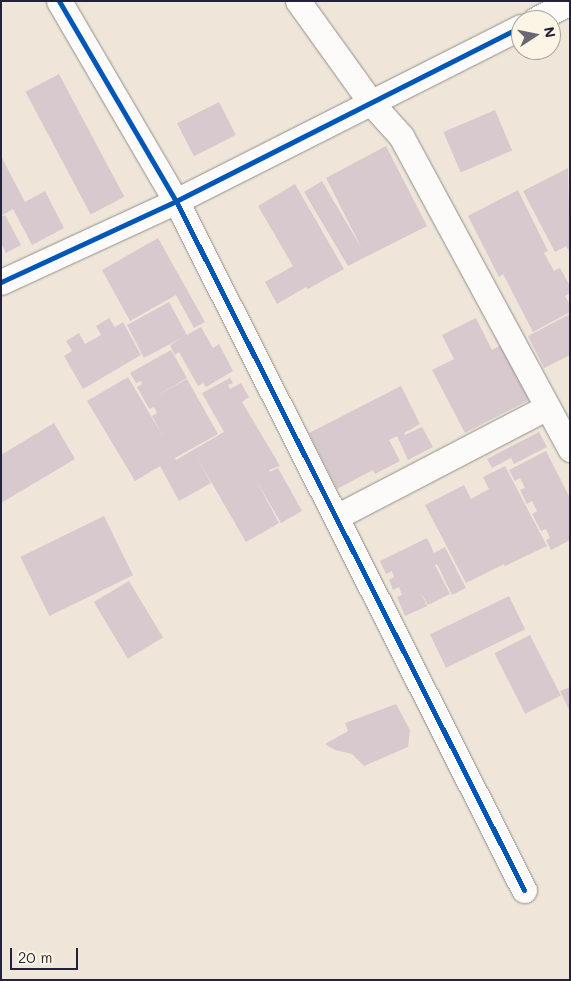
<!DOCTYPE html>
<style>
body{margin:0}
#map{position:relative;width:571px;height:981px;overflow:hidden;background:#efe6d9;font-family:Mali,sans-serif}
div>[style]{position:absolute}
.building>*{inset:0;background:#d8c9ce;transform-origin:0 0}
.roads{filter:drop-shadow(0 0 1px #928e8b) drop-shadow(0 0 1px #928e8b)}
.minor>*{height:25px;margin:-12.5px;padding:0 12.5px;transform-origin:12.5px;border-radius:12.5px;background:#fdfbf9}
.cycleway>*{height:5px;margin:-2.5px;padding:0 2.5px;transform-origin:2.5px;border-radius:2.5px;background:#0057b8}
span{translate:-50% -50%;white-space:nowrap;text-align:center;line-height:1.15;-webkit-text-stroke:4.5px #fcf5e5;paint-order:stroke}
.frame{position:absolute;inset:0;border:2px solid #22223b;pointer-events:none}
.north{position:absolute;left:511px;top:10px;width:50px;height:50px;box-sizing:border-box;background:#fcf5e5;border:1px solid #a5a1a1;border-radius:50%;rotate:79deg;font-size:14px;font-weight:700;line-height:20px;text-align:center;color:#22223b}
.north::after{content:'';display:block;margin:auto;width:18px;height:22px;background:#6a6772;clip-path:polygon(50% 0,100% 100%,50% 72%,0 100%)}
.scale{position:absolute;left:10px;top:948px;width:68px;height:22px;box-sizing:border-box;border:2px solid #22223b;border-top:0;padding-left:6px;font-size:15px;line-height:18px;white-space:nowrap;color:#22223b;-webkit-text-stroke:4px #fcf5e5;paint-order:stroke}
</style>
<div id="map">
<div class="building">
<div style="left:59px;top:74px;width:139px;height:38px;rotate:62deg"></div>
<div style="left:219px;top:102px;width:37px;height:47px;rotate:63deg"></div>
<div style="left:495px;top:110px;width:44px;height:56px;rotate:67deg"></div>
<div style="clip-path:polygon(386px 146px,427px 226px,348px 266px,304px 192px,322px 181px,362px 249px,326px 178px)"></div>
<div style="clip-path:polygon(1px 156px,25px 202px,45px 191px,64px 228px,32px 245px,13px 209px,1px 216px)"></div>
<div style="clip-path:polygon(568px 168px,570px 253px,566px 246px,555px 252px,523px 191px)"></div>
<div style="clip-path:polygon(295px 184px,344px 269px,308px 289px,306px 287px,277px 304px,265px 282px,293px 266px,258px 206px)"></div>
<div style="clip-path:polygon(518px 190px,548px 251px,544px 253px,554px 271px,560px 268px,570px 286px,570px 293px,565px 296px,570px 305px,570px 312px,533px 332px,503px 274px,499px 277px,468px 216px)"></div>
<div style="clip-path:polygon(5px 215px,21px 245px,6px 253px,1px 243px,1px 217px)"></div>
<div style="clip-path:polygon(158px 238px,205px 322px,194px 328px,176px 295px,130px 321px,102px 270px)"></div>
<div style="clip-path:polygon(169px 302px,187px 335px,201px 327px,213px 348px,219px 344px,233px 371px,206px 387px,203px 383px,198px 386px,179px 352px,175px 355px,170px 345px,183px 337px,144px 358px,127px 325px)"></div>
<div style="clip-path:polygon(570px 314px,570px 355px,544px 368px,528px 336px)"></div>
<div style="clip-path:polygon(109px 318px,115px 327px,123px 322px,141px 355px,83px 389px,64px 356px,72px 351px,66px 341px,79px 333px,85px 344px,101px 335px,96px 326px)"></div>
<div style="clip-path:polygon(476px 318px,492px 350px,501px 345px,529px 400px,465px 433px,432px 370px,454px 359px,442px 335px)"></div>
<div style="clip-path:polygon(171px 350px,187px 378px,156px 396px,187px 379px,218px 434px,166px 463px,175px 458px,176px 460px,224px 432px,202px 393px,230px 378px,233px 383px,228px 385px,230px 389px,241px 383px,249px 397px,242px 402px,280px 466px,269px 470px,270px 472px,278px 468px,302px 511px,281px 523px,256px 480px,279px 523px,246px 542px,196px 456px,211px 483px,179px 501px,160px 466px,135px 481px,87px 401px,128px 377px,164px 438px,152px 416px,157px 413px,154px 407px,149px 409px,137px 387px,142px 384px,141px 381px,136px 383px,130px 373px)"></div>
<div style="clip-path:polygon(401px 386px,420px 424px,404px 433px,405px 435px,422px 427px,433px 447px,408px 460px,397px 436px,389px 440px,400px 461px,375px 474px,373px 470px,337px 489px,309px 433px)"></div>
<div style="clip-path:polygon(54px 423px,75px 459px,1px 503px,1px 455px)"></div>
<div style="clip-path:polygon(539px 432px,547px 447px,514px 464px,511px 458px,492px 468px,487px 459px)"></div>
<div style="clip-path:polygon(546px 451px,570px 498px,570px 540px,551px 550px,546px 540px,550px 538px,546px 529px,541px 531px,532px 514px,537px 511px,532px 501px,527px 504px,520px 490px,525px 488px,520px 478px,515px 481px,509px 470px)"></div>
<div style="clip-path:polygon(505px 466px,547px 546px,505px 566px,504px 564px,466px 583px,425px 505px,464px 485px,471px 499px,489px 489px,483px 477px)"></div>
<div style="left:104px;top:516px;width:66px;height:93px;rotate:64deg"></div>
<div style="clip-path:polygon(427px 538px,434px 553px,445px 547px,466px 588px,452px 595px,437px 564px,435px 565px,450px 594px,428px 605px,421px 593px,427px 606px,405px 616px,397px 597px,402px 595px,399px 587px,393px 590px,389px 580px,394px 577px,392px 571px,386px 574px,380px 561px)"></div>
<div style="left:129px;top:581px;width:66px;height:41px;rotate:59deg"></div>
<div style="left:509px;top:596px;width:37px;height:88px;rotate:64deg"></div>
<div style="left:530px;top:635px;width:68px;height:40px;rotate:63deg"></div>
<div style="clip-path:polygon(570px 687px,570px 712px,560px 691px)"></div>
<div style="clip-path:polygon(396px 704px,410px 730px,408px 747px,364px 766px,352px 754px,335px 750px,325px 744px,348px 731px,345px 723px)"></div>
</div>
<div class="roads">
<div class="minor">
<div style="left:59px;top:1px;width:232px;rotate:59.7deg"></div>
<div style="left:176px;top:201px;width:772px;rotate:63.2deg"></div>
<div style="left:298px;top:1px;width:127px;rotate:54.3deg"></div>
<div style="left:372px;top:104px;width:43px;rotate:47.8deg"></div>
<div style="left:401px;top:136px;width:356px;rotate:61.6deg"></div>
<div style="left:535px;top:20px;width:39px;rotate:-27deg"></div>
<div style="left:1px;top:282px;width:193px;rotate:-24.8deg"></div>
<div style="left:176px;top:201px;width:386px;rotate:-26.8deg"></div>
<div style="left:336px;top:517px;width:238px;rotate:-27.5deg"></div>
</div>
</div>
<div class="cycleway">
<div style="left:59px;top:1px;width:232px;rotate:59.7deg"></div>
<div style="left:176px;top:201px;width:772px;rotate:63.2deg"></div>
<div style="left:1px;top:282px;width:193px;rotate:-24.8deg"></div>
<div style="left:176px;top:201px;width:386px;rotate:-26.8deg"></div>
</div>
<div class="frame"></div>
<div class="north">N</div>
<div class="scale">20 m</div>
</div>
